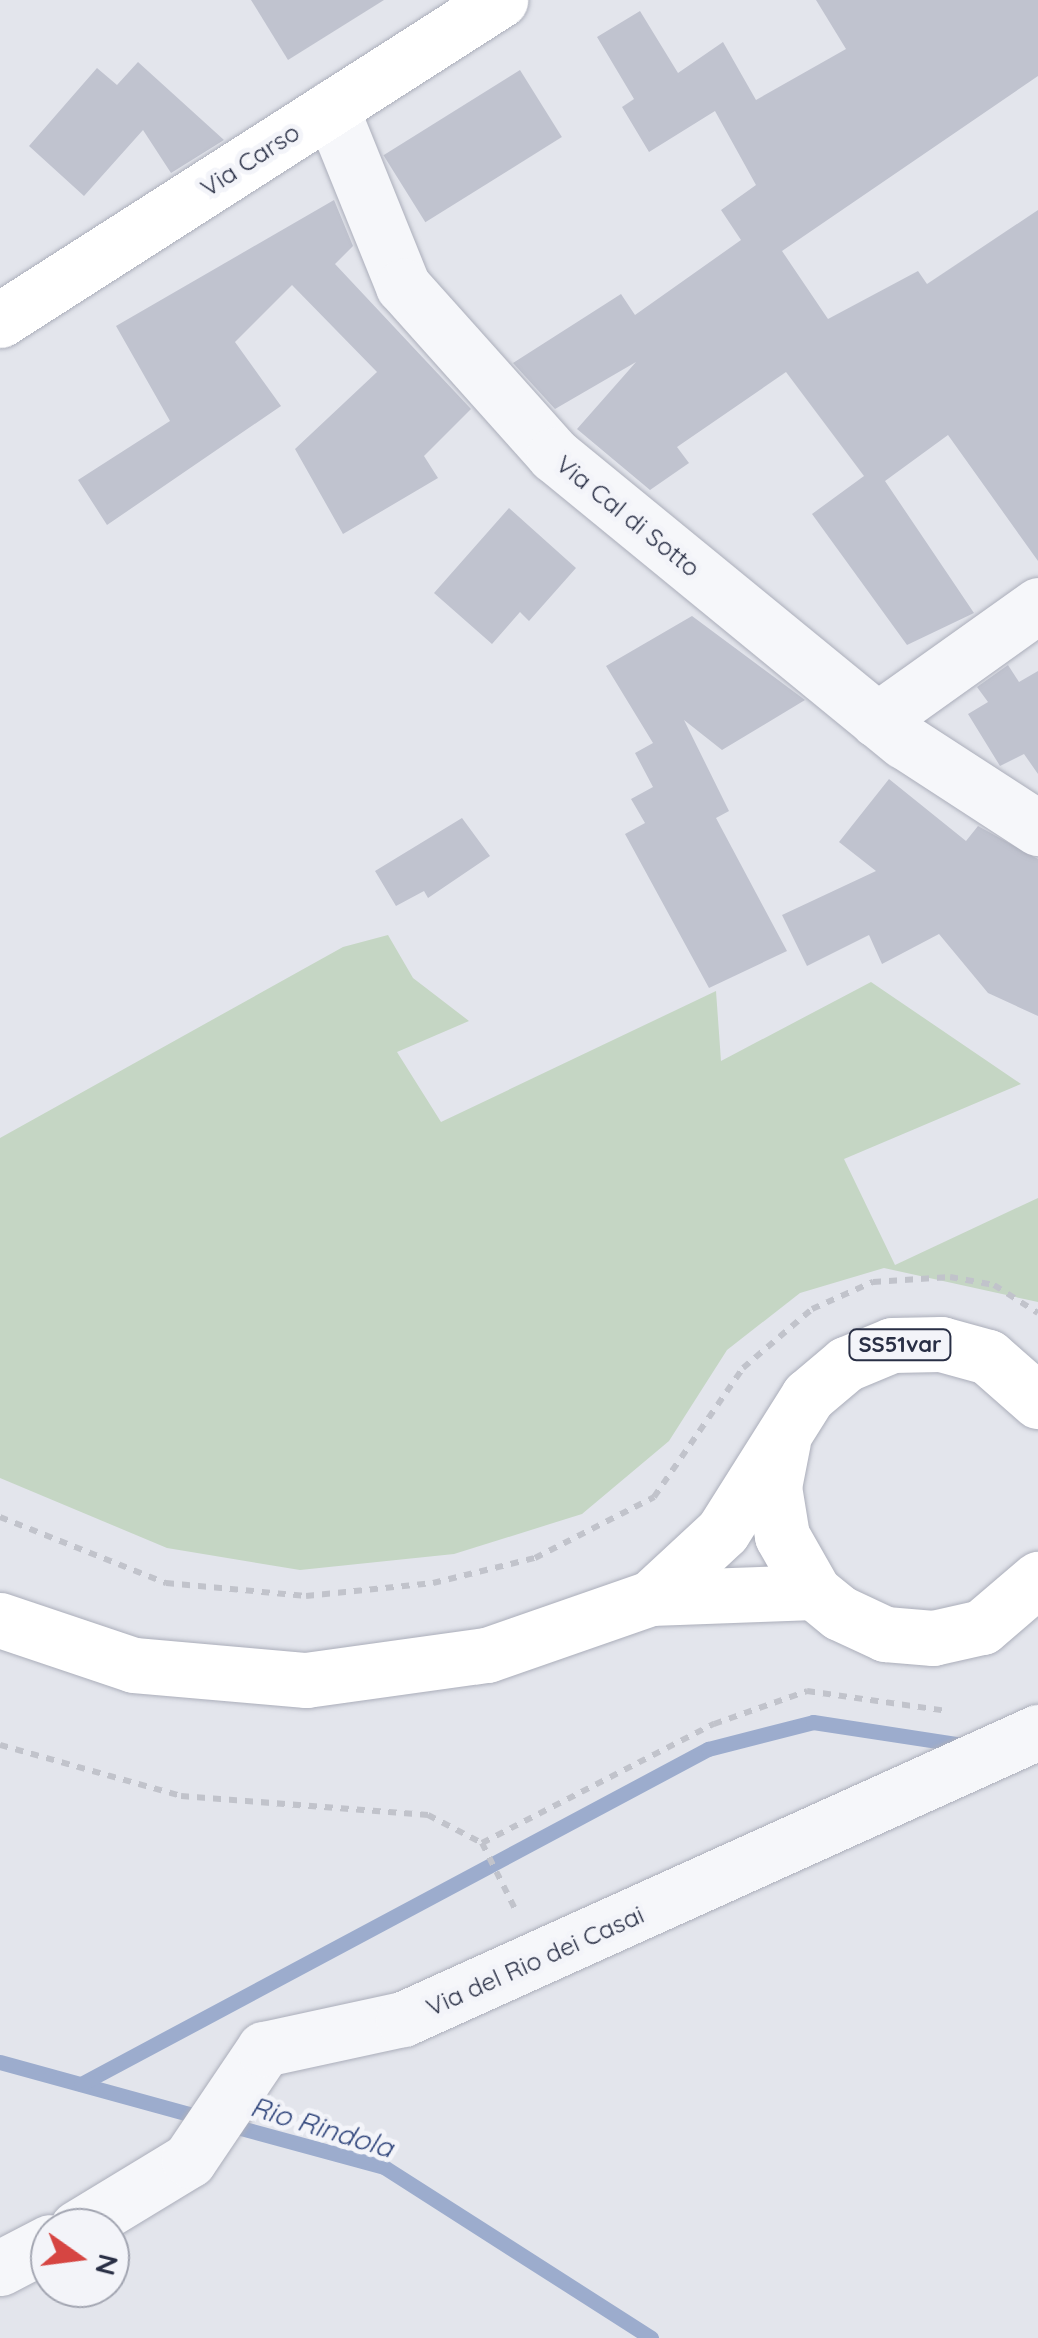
<!DOCTYPE html>
<style>
body{margin:0}
#map{position:relative;width:1038px;height:2338px;overflow:hidden;background:#e3e5ec;font-family:Quicksand,sans-serif}
div>[style]{position:absolute}
.green>*{inset:0;background:#c5d6c4}
.stream>*{height:15px;margin:-7.5px;padding:0 7.5px;transform-origin:7.5px;border-radius:7.5px;background:#9caccd}
.building>*{inset:0;background:#c0c3cf;transform-origin:0 0}
.path>*{height:6px;margin-top:-3px;transform-origin:0;background:repeating-linear-gradient(90deg,#c1c3cb 0 8px,transparent 0 16px)}
.roads{filter:drop-shadow(0 0 2px #abaeba) drop-shadow(0 0 2px #abaeba)}
.street>*{height:55px;margin:-27.5px;padding:0 27.5px;transform-origin:27.5px;border-radius:27.5px;background:#f6f7fa}
.secondary>*{height:55px;margin:-27.5px;padding:0 27.5px;transform-origin:27.5px;border-radius:27.5px;background:#fff}
.primary>*{height:55px;margin:-27.5px;padding:0 27.5px;transform-origin:27.5px;border-radius:27.5px;background:#fff}
span{translate:-50% -50%;white-space:nowrap;text-align:center;line-height:1.15;-webkit-text-stroke:10px #f3f4f9;paint-order:stroke}
.shield-label span{padding:2px 8px;background:#f3f4f9;border:2px solid;border-radius:8px;-webkit-text-stroke-width:0}
.shield-label{font-size:22px;color:#292f45;font-weight:700}
.street-label{font-size:25px;color:#292f45}
.water-label{font-size:28px;color:#31467c;font-style:italic}
.north{position:absolute;left:30px;top:2208px;width:100px;height:100px;box-sizing:border-box;background:#f3f4f9;border:2px solid #a2a5b1;border-radius:50%;rotate:104deg;font-size:28px;font-weight:700;line-height:40px;text-align:center;color:#292f45}
.north::after{content:'';display:block;margin:auto;width:35px;height:45px;background:#d64542;clip-path:polygon(50% 0,100% 100%,50% 72%,0 100%)}
</style>
<div id="map">
<div class="green">
<div style="clip-path:polygon(388px 935px,413px 978px,469px 1021px,397px 1052px,441px 1122px,716px 991px,721px 1061px,871px 982px,1021px 1084px,844px 1159px,895px 1265px,1038px 1198px,1038px 1302px,884px 1268px,800px 1293px,727px 1350px,669px 1441px,582px 1514px,454px 1554px,300px 1570px,167px 1548px,0 1478px,0 1138px,343px 947px)"></div>
</div>
<div class="stream">
<div style="left:0;top:2062px;width:212px;rotate:15.4deg"></div>
<div style="left:81px;top:2084px;width:711px;rotate:-28.12deg"></div>
<div style="left:708px;top:1749px;width:108px;rotate:-14.4deg"></div>
<div style="left:813px;top:1722px;width:146px;rotate:8.7deg"></div>
<div style="left:226px;top:2124px;width:164px;rotate:15.2deg"></div>
<div style="left:384px;top:2167px;width:317px;rotate:32.6deg"></div>
</div>
<div class="building">
<div style="clip-path:polygon(251px 0,384px 0,288px 60px)"></div>
<div style="clip-path:polygon(816px 0,1038px 0,1038px 76px,782px 251px,828px 319px,918px 271px,927px 284px,1038px 210px,1038px 561px,948px 435px,885px 481px,974px 613px,907px 645px,812px 514px,864px 476px,786px 372px,677px 447px,689px 463px,650px 490px,577px 429px,636px 362px,555px 409px,513px 363px,621px 294px,635px 315px,741px 240px,721px 210px,756px 185px,715px 111px,649px 152px,622px 107px,634px 99px,597px 37px,640px 11px,678px 73px,723px 42px,756px 100px,846px 49px)"></div>
<div style="clip-path:polygon(138px 62px,224px 140px,171px 173px,143px 130px,84px 196px,29px 146px,97px 68px,117px 85px)"></div>
<div style="left:520px;top:70px;width:79px;height:161px;rotate:58deg"></div>
<div style="clip-path:polygon(334px 200px,353px 246px,335px 264px,471px 409px,424px 456px,438px 478px,343px 534px,295px 449px,377px 372px,292px 285px,235px 342px,281px 406px,107px 525px,78px 480px,170px 421px,116px 326px)"></div>
<div style="clip-path:polygon(509px 508px,576px 568px,529px 621px,520px 612px,492px 644px,434px 593px)"></div>
<div style="clip-path:polygon(692px 616px,805px 700px,722px 750px,684px 720px,729px 811px,716px 818px,787px 951px,709px 988px,625px 834px,645px 823px,631px 799px,653px 787px,635px 753px,653px 743px,606px 666px)"></div>
<div style="clip-path:polygon(1008px 665px,1019px 682px,1038px 671px,1038px 774px,1024px 754px,1000px 766px,968px 714px,988px 702px,977px 687px)"></div>
<div style="clip-path:polygon(889px 779px,966px 841px,978px 826px,1038px 859px,1038px 1016px,988px 993px,939px 934px,882px 964px,869px 935px,807px 966px,782px 915px,876px 871px,839px 842px)"></div>
<div style="clip-path:polygon(462px 818px,490px 856px,428px 898px,424px 891px,396px 906px,375px 871px)"></div>
</div>
<div class="path">
<div style="left:0;top:1517px;width:179px;rotate:21.7deg"></div>
<div style="left:166px;top:1583px;width:141px;rotate:5.3deg"></div>
<div style="left:306px;top:1596px;width:128px;rotate:-5.8deg"></div>
<div style="left:433px;top:1583px;width:105px;rotate:-13.8deg"></div>
<div style="left:535px;top:1558px;width:134px;rotate:-27.1deg"></div>
<div style="left:654px;top:1497px;width:157px;rotate:-55.4deg"></div>
<div style="left:743px;top:1368px;width:91px;rotate:-40.5deg"></div>
<div style="left:812px;top:1309px;width:67px;rotate:-23.9deg"></div>
<div style="left:873px;top:1282px;width:77px;rotate:-3.7deg"></div>
<div style="left:950px;top:1277px;width:45px;rotate:10.3deg"></div>
<div style="left:994px;top:1285px;width:52px;rotate:32.5deg"></div>
<div style="left:0;top:1745px;width:188px;rotate:15.7deg"></div>
<div style="left:181px;top:1796px;width:248px;rotate:4.4deg"></div>
<div style="left:428px;top:1815px;width:61px;rotate:27.4deg"></div>
<div style="left:482px;top:1843px;width:261px;rotate:-27.2deg"></div>
<div style="left:714px;top:1724px;width:99px;rotate:-19.5deg"></div>
<div style="left:807px;top:1691px;width:141px;rotate:8.1deg"></div>
<div style="left:482px;top:1843px;width:78px;rotate:63.4deg"></div>
</div>
<div class="roads">
<div class="street">
<div style="left:331px;top:108px;width:192px;rotate:68deg"></div>
<div style="left:403px;top:286px;width:227px;rotate:48.2deg"></div>
<div style="left:554px;top:455px;width:452px;rotate:39.3deg"></div>
<div style="left:904px;top:741px;width:160px;rotate:33deg"></div>
<div style="left:877px;top:720px;width:198px;rotate:-35.5deg"></div>
<div style="left:77px;top:2228px;width:131px;rotate:-31.3deg"></div>
<div style="left:189px;top:2160px;width:134px;rotate:-56deg"></div>
<div style="left:264px;top:2049px;width:142px;rotate:-12.2deg"></div>
<div style="left:403px;top:2019px;width:697px;rotate:-24.32deg"></div>
<div style="left:0;top:2268px;width:56px;rotate:-27.5deg"></div>
</div>
<div class="secondary">
<div style="left:0;top:320px;width:594px;rotate:-32.62deg"></div>
</div>
<div class="primary">
<div style="left:783px;top:1441px;width:47px;rotate:101.1deg"></div>
<div style="left:774px;top:1487px;width:50px;rotate:80.7deg"></div>
<div style="left:782px;top:1536px;width:64px;rotate:60.3deg"></div>
<div style="left:814px;top:1592px;width:33px;rotate:39deg"></div>
<div style="left:840px;top:1613px;width:50px;rotate:25deg"></div>
<div style="left:885px;top:1634px;width:48px;rotate:4.8deg"></div>
<div style="left:933px;top:1638px;width:50px;rotate:-12.7deg"></div>
<div style="left:982px;top:1627px;width:74px;rotate:-40.6deg"></div>
<div style="left:651px;top:1598px;width:98px;rotate:-42.9deg"></div>
<div style="left:723px;top:1531px;width:160px;rotate:-57.8deg"></div>
<div style="left:808px;top:1396px;width:50px;rotate:-40.1deg"></div>
<div style="left:846px;top:1364px;width:50px;rotate:-22.4deg"></div>
<div style="left:892px;top:1345px;width:49px;rotate:-1.2deg"></div>
<div style="left:941px;top:1344px;width:49px;rotate:15.5deg"></div>
<div style="left:988px;top:1357px;width:67px;rotate:41.3deg"></div>
<div style="left:0;top:1620px;width:141px;rotate:18.6deg"></div>
<div style="left:134px;top:1665px;width:173px;rotate:5deg"></div>
<div style="left:306px;top:1680px;width:183px;rotate:-7.9deg"></div>
<div style="left:487px;top:1655px;width:174px;rotate:-19.2deg"></div>
<div style="left:651px;top:1598px;width:163px;rotate:-2.1deg"></div>
</div>
</div>
<div class="shield-label">
<span style="left:900px;top:1345px">SS51var</span>
</div>
<div class="street-label">
<span style="left:250px;top:160px;rotate:-33deg">Via Carso</span>
<span style="left:628px;top:516px;rotate:39deg">Via Cal di Sotto</span>
<span style="left:535px;top:1961px;rotate:-24deg">Via del Rio dei Casai</span>
</div>
<div class="water-label">
<span style="left:322px;top:2127px;rotate:17deg">Rio Rindola</span>
</div>
<div class="north">N</div>
</div>
